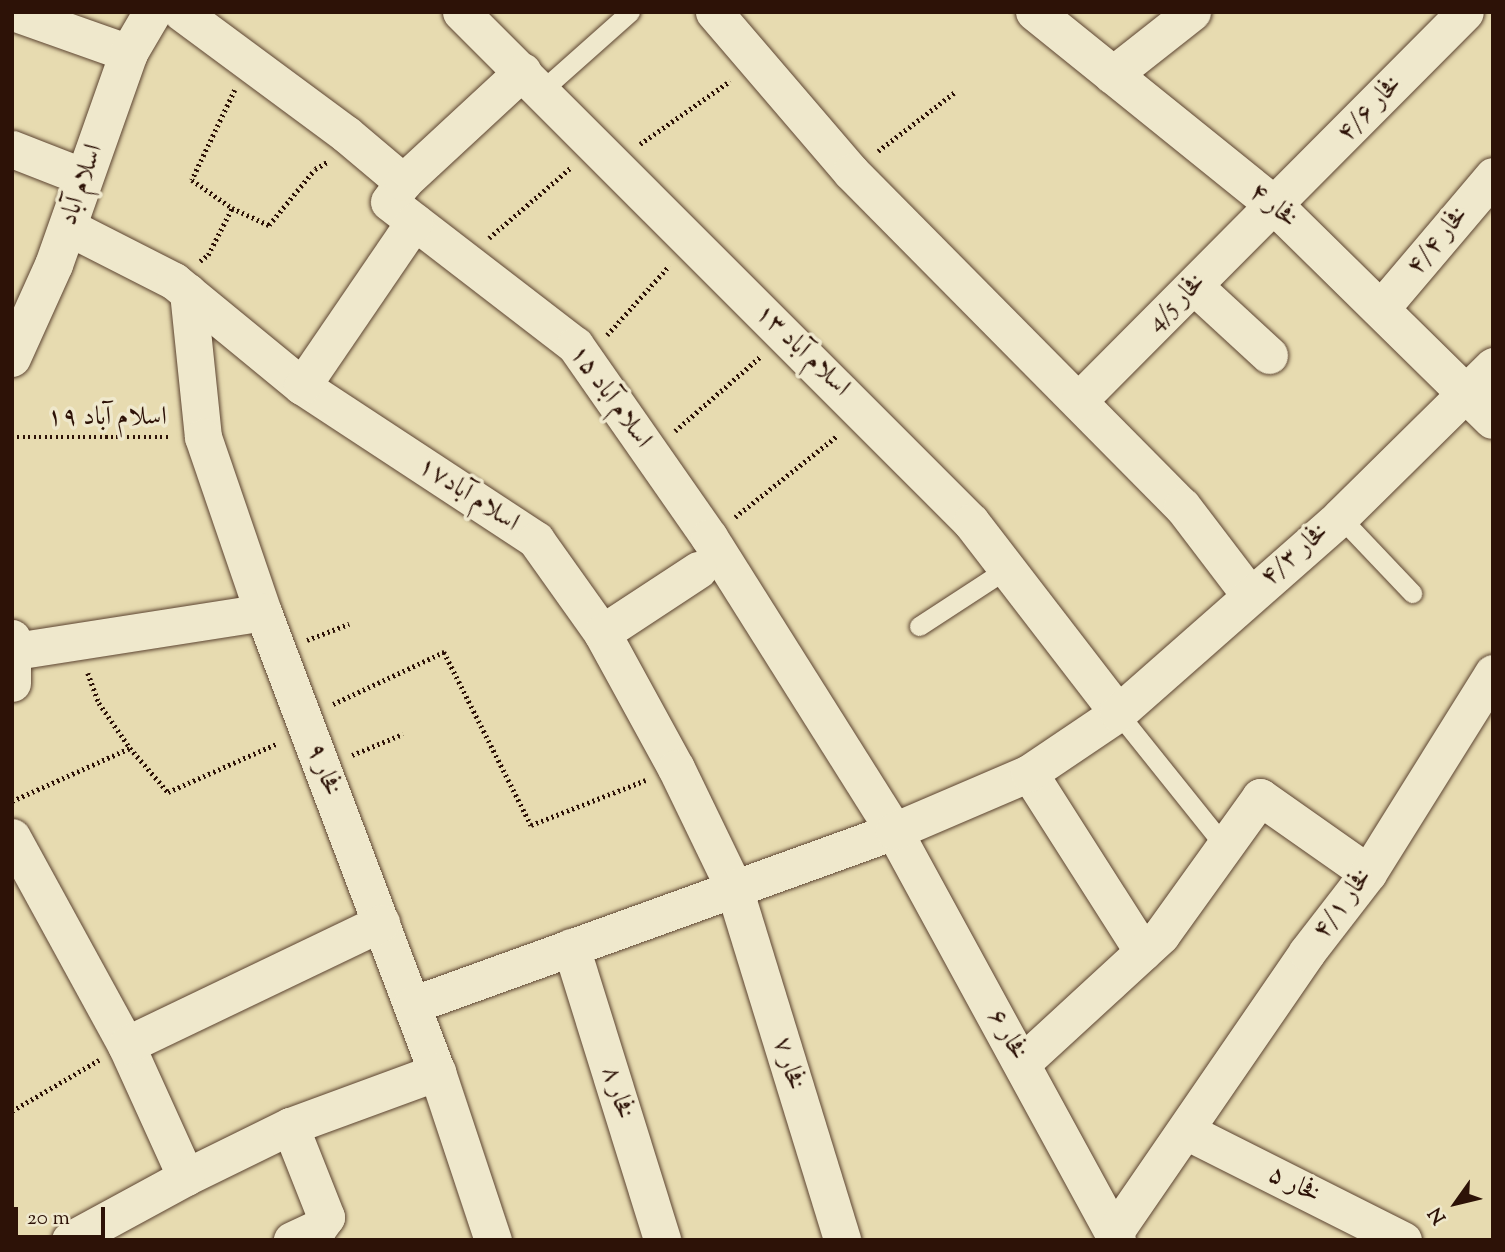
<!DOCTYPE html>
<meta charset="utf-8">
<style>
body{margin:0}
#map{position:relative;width:1505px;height:1252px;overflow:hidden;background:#e7dbb0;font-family:"Sorts Mill Goudy",Amiri,serif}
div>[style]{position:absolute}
.path>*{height:4.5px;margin-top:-2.25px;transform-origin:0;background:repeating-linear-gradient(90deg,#2d1207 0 2px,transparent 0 5.5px)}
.roads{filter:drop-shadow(0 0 2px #5c4431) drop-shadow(0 0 2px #5c4431)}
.service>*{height:19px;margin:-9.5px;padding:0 9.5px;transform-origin:9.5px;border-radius:9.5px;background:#efe8cc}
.minor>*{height:37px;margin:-18.5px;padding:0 18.5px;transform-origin:18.5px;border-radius:18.5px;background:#efe8cc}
.tertiary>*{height:38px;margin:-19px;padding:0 19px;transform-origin:19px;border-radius:19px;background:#efe8cc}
span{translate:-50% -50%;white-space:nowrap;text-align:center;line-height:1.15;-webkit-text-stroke:7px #efe8cc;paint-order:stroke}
.street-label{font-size:26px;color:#2d1207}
.frame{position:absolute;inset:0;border:14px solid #2d1207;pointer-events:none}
.north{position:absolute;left:1421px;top:1168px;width:70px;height:70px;-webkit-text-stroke:5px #efe8cc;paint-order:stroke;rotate:236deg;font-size:19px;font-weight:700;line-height:28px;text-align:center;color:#2d1207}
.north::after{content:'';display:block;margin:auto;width:24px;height:32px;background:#2d1207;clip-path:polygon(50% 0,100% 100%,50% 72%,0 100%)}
.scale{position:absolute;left:14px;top:1207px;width:91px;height:32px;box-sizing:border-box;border:4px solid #2d1207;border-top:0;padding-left:9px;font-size:21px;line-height:24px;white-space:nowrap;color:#2d1207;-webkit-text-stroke:5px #efe8cc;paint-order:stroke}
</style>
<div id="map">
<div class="path">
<div style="left:235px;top:90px;width:100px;rotate:115.5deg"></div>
<div style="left:192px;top:180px;width:49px;rotate:35deg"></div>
<div style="left:232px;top:208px;width:41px;rotate:24.7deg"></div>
<div style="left:269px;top:225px;width:72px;rotate:-50.6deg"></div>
<div style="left:315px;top:169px;width:16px;rotate:-30deg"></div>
<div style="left:640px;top:144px;width:110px;rotate:-35deg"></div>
<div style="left:878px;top:151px;width:97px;rotate:-37.5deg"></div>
<div style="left:489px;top:238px;width:107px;rotate:-40.8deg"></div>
<div style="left:200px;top:261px;width:10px;rotate:-37deg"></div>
<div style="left:208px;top:255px;width:53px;rotate:-62.9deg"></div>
<div style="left:607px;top:335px;width:93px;rotate:-48.1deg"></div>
<div style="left:675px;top:431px;width:114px;rotate:-41.1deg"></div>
<div style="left:12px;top:437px;width:158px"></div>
<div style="left:735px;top:517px;width:130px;rotate:-38.5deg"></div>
<div style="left:307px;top:640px;width:45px;rotate:-20.9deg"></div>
<div style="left:88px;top:673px;width:32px;rotate:70deg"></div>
<div style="left:99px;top:703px;width:55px;rotate:55.4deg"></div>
<div style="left:333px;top:704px;width:123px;rotate:-25.1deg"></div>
<div style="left:444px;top:652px;width:194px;rotate:63.3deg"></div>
<div style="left:531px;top:825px;width:123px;rotate:-21.4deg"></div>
<div style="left:352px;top:755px;width:55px;rotate:-22.4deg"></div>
<div style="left:12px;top:801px;width:129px;rotate:-24.2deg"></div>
<div style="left:130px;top:748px;width:58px;rotate:49.2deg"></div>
<div style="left:168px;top:792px;width:120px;rotate:-24deg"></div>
<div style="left:12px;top:1111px;width:101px;rotate:-30.4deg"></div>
</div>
<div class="roads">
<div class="service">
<div style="left:541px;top:91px;width:119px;rotate:-41.6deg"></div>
<div style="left:1340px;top:517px;width:105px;rotate:46.5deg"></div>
<div style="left:919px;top:626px;width:106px;rotate:-33.1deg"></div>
<div style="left:1118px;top:713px;width:168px;rotate:51.3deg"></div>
</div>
<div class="minor">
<div style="left:13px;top:12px;width:123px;rotate:19.5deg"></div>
<div style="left:181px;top:12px;width:205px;rotate:36.5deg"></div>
<div style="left:346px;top:134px;width:75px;rotate:40.1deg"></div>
<div style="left:403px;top:182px;width:24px;rotate:125deg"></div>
<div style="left:389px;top:202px;width:235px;rotate:37.6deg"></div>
<div style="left:575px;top:345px;width:234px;rotate:55.1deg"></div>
<div style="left:709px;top:537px;width:347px;rotate:57.8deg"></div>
<div style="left:894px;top:831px;width:466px;rotate:61.4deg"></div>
<div style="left:461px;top:12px;width:721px;rotate:45deg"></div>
<div style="left:971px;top:522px;width:241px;rotate:52.4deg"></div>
<div style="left:714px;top:12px;width:211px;rotate:49.4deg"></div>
<div style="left:851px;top:172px;width:470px;rotate:45.3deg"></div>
<div style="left:1182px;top:506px;width:111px;rotate:52.7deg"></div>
<div style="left:1112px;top:75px;width:102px;rotate:-38.2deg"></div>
<div style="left:12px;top:149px;width:77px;rotate:21.3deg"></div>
<div style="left:403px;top:182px;width:163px;rotate:-42.8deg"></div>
<div style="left:68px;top:227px;width:119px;rotate:27deg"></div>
<div style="left:174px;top:281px;width:166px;rotate:39.4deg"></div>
<div style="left:302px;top:386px;width:280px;rotate:33.3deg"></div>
<div style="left:536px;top:540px;width:114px;rotate:54.6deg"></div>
<div style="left:602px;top:633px;width:154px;rotate:61.3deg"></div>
<div style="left:676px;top:768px;width:133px;rotate:64.2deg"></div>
<div style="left:734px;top:888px;width:368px;rotate:72.9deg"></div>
<div style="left:1194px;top:286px;width:102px;rotate:42.6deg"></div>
<div style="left:188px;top:292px;width:146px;rotate:84.1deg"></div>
<div style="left:203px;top:437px;width:185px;rotate:71.1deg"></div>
<div style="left:263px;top:612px;width:492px;rotate:69.3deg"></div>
<div style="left:437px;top:1072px;width:177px;rotate:71.6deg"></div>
<div style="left:1382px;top:307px;width:172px;rotate:-49.7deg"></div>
<div style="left:302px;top:386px;width:199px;rotate:-55.7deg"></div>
<div style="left:1079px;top:400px;width:547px;rotate:-45.15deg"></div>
<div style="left:602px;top:633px;width:115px;rotate:-33.3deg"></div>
<div style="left:12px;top:638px;width:45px;rotate:90deg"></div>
<div style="left:15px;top:651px;width:251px;rotate:-8.9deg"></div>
<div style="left:1029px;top:773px;width:212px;rotate:57.5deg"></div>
<div style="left:12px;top:837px;width:237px;rotate:61.3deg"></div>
<div style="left:126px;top:1045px;width:145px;rotate:65.6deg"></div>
<div style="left:186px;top:1177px;width:116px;rotate:-26.1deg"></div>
<div style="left:290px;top:1126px;width:157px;rotate:-20.2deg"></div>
<div style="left:571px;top:947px;width:307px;rotate:72.7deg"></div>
<div style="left:412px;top:1005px;width:512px;rotate:-19.85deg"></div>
<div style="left:894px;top:831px;width:147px;rotate:-23.2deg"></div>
<div style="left:1029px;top:773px;width:107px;rotate:-34deg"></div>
<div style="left:1118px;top:713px;width:296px;rotate:-41.4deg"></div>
<div style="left:1340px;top:517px;width:215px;rotate:-44.6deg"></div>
<div style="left:126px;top:1045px;width:283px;rotate:-25.6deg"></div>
<div style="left:1022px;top:1063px;width:189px;rotate:-42.6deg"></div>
<div style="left:1161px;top:935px;width:170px;rotate:-54.3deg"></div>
<div style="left:1260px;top:797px;width:132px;rotate:35.1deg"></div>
<div style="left:290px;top:1126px;width:98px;rotate:68.4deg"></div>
<div style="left:326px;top:1217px;width:14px;rotate:126deg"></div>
<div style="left:318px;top:1228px;width:29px;rotate:155deg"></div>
<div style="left:1186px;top:1131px;width:243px;rotate:26.7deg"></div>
<div style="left:1114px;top:1233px;width:341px;rotate:-55.5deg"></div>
<div style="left:1307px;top:952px;width:100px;rotate:-52.3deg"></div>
<div style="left:1368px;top:873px;width:236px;rotate:-58deg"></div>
<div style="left:70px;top:1240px;width:132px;rotate:-28.5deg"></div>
</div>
<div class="tertiary">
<div style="left:1035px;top:12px;width:309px;rotate:38.9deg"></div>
<div style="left:1275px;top:206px;width:305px;rotate:44.5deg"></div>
<div style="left:12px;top:358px;width:102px;rotate:-65.7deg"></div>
<div style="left:54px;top:265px;width:225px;rotate:-70.5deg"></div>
<div style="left:129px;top:53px;width:48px;rotate:-59.7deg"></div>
</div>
</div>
<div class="street-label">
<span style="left:1370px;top:109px;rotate:-46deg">فخار ۴/۶</span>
<span style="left:82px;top:185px;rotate:-71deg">اسلام آباد</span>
<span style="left:1273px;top:206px;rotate:41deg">فخار ۴</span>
<span style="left:1438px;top:241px;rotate:-50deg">فخار ۴/۴</span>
<span style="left:1177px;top:303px;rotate:-45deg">فخار 4/5</span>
<span style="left:802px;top:351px;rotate:44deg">اسلام آباد ۱۳</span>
<span style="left:610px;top:397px;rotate:54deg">اسلام آباد ۱۵</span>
<span style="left:107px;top:418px">اسلام آباد ۱۹</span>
<span style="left:468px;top:495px;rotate:33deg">اسلام آباد۱۷</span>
<span style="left:1295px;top:555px;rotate:-41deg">فخار ۴/۳</span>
<span style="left:323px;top:770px;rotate:69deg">فخار ۹</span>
<span style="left:1343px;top:904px;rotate:-53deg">فخار ۴/۱</span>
<span style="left:1007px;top:1035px;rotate:61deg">فخار ۶</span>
<span style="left:788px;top:1064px;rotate:73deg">فخار ۷</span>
<span style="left:617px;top:1093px;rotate:73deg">فخار ۸</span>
<span style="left:1294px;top:1185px;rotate:26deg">فخار ۵</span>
</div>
<div class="frame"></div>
<div class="north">N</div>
<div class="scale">20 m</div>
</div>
